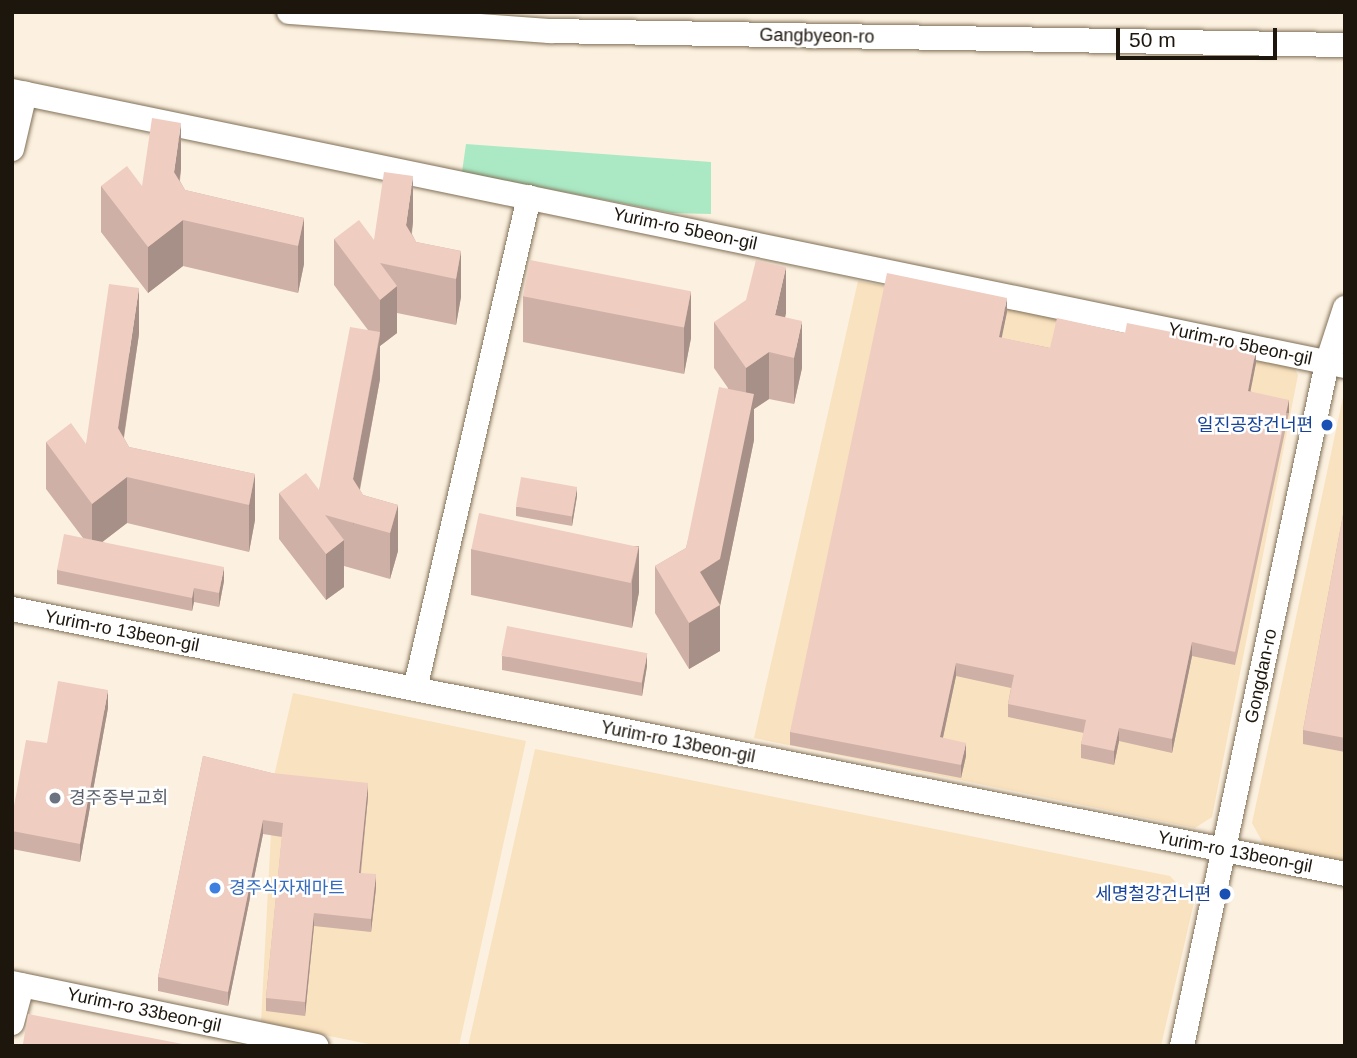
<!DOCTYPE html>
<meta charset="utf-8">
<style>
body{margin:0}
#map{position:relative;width:1357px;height:1058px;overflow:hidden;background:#fcf1e0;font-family:Helvetica,"Noto Sans KR",sans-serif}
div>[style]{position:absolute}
.built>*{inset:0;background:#f9e2bf}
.green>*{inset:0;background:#aae9c4}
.roads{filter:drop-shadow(0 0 2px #817057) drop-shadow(0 0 2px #817057)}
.minor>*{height:24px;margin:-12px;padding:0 12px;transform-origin:12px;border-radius:12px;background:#fff}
.wall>*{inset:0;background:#ceb0a6}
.shaded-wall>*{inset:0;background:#a79087;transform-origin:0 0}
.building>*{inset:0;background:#efcdc1;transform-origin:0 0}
.dots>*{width:19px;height:19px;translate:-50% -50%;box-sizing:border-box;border:4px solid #fff;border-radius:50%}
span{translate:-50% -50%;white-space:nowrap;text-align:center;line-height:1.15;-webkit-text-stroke:5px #fff;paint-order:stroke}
.street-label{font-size:18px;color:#1d160d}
.transit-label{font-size:18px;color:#164399}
.right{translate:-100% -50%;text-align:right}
.worship-label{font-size:18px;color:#5b616d}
.left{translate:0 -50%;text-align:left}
.shop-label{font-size:18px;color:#366cbe}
.frame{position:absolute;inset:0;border:14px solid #1d160d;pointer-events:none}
.scale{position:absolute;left:1116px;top:28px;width:161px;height:32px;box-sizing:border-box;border:4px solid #1d160d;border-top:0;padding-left:9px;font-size:21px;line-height:24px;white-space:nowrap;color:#1d160d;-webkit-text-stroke:5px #fff;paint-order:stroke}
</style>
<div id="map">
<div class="built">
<div style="clip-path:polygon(858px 281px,1290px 361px,1298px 375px,1212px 817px,1195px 828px,754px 738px)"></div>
<div style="clip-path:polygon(1345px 388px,1345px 861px,1264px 845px,1252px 823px)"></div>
<div style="clip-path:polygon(293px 693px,526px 741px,459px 1046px,378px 1046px,261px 1022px,274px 776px)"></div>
<div style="clip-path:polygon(535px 749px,1170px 876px,1194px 902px,1161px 1046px,468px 1046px)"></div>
</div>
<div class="green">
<div style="clip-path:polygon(466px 144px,711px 162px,711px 214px,672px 213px,462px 172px)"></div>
</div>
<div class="roads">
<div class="minor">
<div style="left:289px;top:12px;width:262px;rotate:4.2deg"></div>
<div style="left:550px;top:31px;width:795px;rotate:1.01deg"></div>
<div style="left:12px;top:91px;width:1361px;rotate:11.66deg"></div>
<div style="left:12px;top:149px;width:57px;rotate:-76.9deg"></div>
<div style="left:12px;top:609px;width:1359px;rotate:11.24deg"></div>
<div style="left:415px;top:689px;width:505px;rotate:-76.95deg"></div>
<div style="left:12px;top:983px;width:311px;rotate:11.7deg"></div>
<div style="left:12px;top:1023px;width:39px;rotate:-75deg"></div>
<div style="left:1182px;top:1046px;width:698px;rotate:-78.01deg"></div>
<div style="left:1327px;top:363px;width:58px;rotate:-71.9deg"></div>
</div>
</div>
<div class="wall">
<div style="clip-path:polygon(181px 169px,180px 181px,185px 190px,304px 218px,304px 264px,298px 293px,183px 266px,148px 293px,101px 232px,101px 186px,142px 186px)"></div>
<div style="clip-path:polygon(413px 222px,412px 234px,416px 242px,461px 251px,461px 297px,456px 325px,397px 313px,397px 333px,380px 346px,380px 379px,360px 490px,363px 495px,398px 505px,398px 551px,390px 579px,344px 566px,344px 587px,326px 600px,279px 539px,279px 493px,319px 490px,368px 330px,334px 285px,334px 239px,374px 240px)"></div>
<div style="clip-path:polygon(691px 292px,691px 338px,684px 374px,523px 342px,523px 296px)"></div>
<div style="clip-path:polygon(1007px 312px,1001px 338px,1050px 348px,1256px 363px,1250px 391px,1289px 413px,1235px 665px,1192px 656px,1172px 753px,1119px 741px,1114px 765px,1081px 758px,1081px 744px,1084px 733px,1008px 717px,1008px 704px,1011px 688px,956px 676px,943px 738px,966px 756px,961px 778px,790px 745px,790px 732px)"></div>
<div style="clip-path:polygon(786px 313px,785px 317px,802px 368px,794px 404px,769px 399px,754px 409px,754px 440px,720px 606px,720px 651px,689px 669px,655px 613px,655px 566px,686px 548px,728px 388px,714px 368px,714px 322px)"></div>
<div style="clip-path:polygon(139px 334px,124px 438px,129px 447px,255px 474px,255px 520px,249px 552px,127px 523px,102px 542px,224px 581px,219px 607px,194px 602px,192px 611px,57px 584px,57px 570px,83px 538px,46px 489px,46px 442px,86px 444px)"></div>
<div style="clip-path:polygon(577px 496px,572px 526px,516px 516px,516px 507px)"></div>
<div style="clip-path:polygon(1345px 504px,1345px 752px,1303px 744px,1303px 730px)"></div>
<div style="clip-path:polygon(639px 546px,639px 592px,632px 628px,471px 595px,471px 549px)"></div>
<div style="clip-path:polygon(502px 656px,647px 666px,642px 696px,502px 670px)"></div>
<div style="clip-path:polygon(108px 708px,80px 862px,12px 849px,12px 817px,47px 743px)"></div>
<div style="clip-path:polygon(203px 756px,368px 797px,361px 873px,376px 888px,371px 932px,314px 926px,305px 1016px,266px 1011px,266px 998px,282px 837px,263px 834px,228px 1006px,158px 991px,158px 977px)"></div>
<div style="clip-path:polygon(1345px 803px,1345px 826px,1343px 826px,1343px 812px)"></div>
</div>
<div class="shaded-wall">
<div style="clip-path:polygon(181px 123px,181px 169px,174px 218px,174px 172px)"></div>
<div style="clip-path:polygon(413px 176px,413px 222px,406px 271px,406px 225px)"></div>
<div style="clip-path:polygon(304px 218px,304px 264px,298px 293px,298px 246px)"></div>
<div style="clip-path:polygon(183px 220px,183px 266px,148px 293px,148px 247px)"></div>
<div style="clip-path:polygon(461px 251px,461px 297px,456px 325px,456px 279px)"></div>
<div style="clip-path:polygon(786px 267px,786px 313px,777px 354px,775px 315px)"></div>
<div style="clip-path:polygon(397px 286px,397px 333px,380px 346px,380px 379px,353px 525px,353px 479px,380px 336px,380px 300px)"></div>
<div style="clip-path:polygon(139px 288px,139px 334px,118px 475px,118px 428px)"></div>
<div style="clip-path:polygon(691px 292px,691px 338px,684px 374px,684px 328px)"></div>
<div style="clip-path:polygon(1007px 298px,1007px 312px,999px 351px,999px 337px)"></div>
<div style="clip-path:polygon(802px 321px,802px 368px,794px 404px,794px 358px)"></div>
<div style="clip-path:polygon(1256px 349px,1256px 363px,1248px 404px,1248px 391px)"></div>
<div style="clip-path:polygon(769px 352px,769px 399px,754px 409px,754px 440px,720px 606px,720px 651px,689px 669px,689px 623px,700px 572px,746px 414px,746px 368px)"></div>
<div style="left:1289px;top:400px;width:13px;height:258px;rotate:90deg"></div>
<div style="clip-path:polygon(255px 474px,255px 520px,249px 552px,249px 505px)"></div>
<div style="clip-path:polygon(127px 477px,127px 523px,92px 550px,92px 504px)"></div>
<div style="clip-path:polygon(577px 487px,577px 496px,572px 526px,572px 517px)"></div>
<div style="clip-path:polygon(398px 505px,398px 551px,390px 579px,390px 533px)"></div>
<div style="clip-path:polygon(344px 540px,344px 587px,326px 600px,326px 554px)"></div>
<div style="clip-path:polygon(639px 546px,639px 592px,632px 628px,632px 581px)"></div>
<div style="clip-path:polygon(224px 567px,224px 581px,219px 607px,219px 593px)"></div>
<div style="clip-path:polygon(194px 588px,194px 602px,192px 611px,192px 598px)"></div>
<div style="clip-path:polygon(1192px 642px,1192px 656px,1172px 753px,1172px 739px)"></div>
<div style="clip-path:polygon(647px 653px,647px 666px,642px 696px,642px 683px)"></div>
<div style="clip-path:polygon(956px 663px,956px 676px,940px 751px,940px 737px)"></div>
<div style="clip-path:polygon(108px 690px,108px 708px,80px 862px,80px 844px)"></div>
<div style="clip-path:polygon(1119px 728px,1119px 741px,1114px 765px,1114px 751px)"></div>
<div style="clip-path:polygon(966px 743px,966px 756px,961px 778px,961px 765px)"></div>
<div style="clip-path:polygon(368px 783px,368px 797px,359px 886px,359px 873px)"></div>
<div style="clip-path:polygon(263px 820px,263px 834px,228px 1006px,228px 992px)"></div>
<div style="clip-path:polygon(376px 874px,376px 888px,371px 932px,371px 919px)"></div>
<div style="clip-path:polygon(314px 913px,314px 926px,305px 1016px,305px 1002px)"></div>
</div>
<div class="building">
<div style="clip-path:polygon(152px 118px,181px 123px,174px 172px,185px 190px,304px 218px,298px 246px,183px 220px,148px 247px,101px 186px,127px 166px,142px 186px)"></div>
<div style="clip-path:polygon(384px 172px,413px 176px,406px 225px,416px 242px,461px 251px,456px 279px,380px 263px,397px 286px,380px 300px,334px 239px,359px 220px,374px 240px)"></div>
<div style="left:530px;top:260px;width:164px;height:37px;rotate:11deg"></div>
<div style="clip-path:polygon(756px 260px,786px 267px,775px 315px,802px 321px,794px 358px,769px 352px,746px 368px,714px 322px,746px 300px)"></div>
<div style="clip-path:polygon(887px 273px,1007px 298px,999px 337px,1050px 348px,1057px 318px,1125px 333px,1127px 323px,1256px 349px,1248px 391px,1289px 400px,1235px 652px,1192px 642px,1172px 739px,1119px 728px,1114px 751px,1081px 744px,1086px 720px,1008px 704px,1014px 675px,956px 663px,940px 737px,966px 743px,961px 765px,790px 732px)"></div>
<div style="clip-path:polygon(109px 284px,139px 288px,118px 428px,129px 447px,255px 474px,249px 505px,127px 477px,92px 504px,46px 442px,71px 423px,86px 444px)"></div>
<div style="clip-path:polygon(350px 327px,380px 332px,353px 479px,363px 495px,398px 505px,390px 533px,325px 515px,344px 540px,326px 554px,279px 493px,306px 473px,319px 490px)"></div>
<div style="clip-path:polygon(719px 387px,754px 394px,720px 559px,700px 572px,720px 605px,689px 623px,655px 566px,686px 548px)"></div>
<div style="left:521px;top:477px;width:57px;height:30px;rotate:10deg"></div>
<div style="clip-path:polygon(1345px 504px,1345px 738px,1303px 730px)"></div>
<div style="left:479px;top:513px;width:163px;height:37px;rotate:12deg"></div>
<div style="clip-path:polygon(64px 534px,224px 567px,219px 593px,194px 588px,192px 598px,57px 570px)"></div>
<div style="left:507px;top:626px;width:143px;height:30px;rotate:11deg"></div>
<div style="clip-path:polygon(58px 681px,108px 690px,80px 844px,12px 831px,12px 817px,26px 740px,47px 743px)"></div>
<div style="clip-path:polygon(203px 756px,272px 773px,368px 783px,359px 873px,376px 874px,371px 919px,314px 913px,305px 1002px,266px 998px,283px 823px,263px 820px,228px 992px,158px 977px)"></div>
<div style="clip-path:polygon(28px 1014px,193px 1046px,34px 1046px,23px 1044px)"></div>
</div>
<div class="dots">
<div style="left:1327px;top:425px;background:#1a4fb4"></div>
<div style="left:55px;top:798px;background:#6b7280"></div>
<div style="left:215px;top:888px;background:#3f7fe0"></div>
<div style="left:1225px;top:894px;background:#1a4fb4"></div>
</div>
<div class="street-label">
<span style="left:817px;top:36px;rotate:1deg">Gangbyeon-ro</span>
<span style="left:685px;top:229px;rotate:12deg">Yurim-ro 5beon-gil</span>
<span style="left:1240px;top:344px;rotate:12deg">Yurim-ro 5beon-gil</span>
<span style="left:122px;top:631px;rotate:11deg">Yurim-ro 13beon-gil</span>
<span style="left:1261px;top:676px;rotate:-78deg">Gongdan-ro</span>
<span style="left:678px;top:742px;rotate:11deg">Yurim-ro 13beon-gil</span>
<span style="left:1235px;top:852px;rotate:11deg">Yurim-ro 13beon-gil</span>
<span style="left:144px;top:1010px;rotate:12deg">Yurim-ro 33beon-gil</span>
</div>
<div class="transit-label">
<span class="right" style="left:1313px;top:425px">일진공장건너편</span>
<span class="right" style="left:1211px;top:894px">세명철강건너편</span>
</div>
<div class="worship-label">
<span class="left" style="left:69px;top:798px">경주중부교회</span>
</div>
<div class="shop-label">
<span class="left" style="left:229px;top:888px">경주식자재마트</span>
</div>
<div class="frame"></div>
<div class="scale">50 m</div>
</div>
